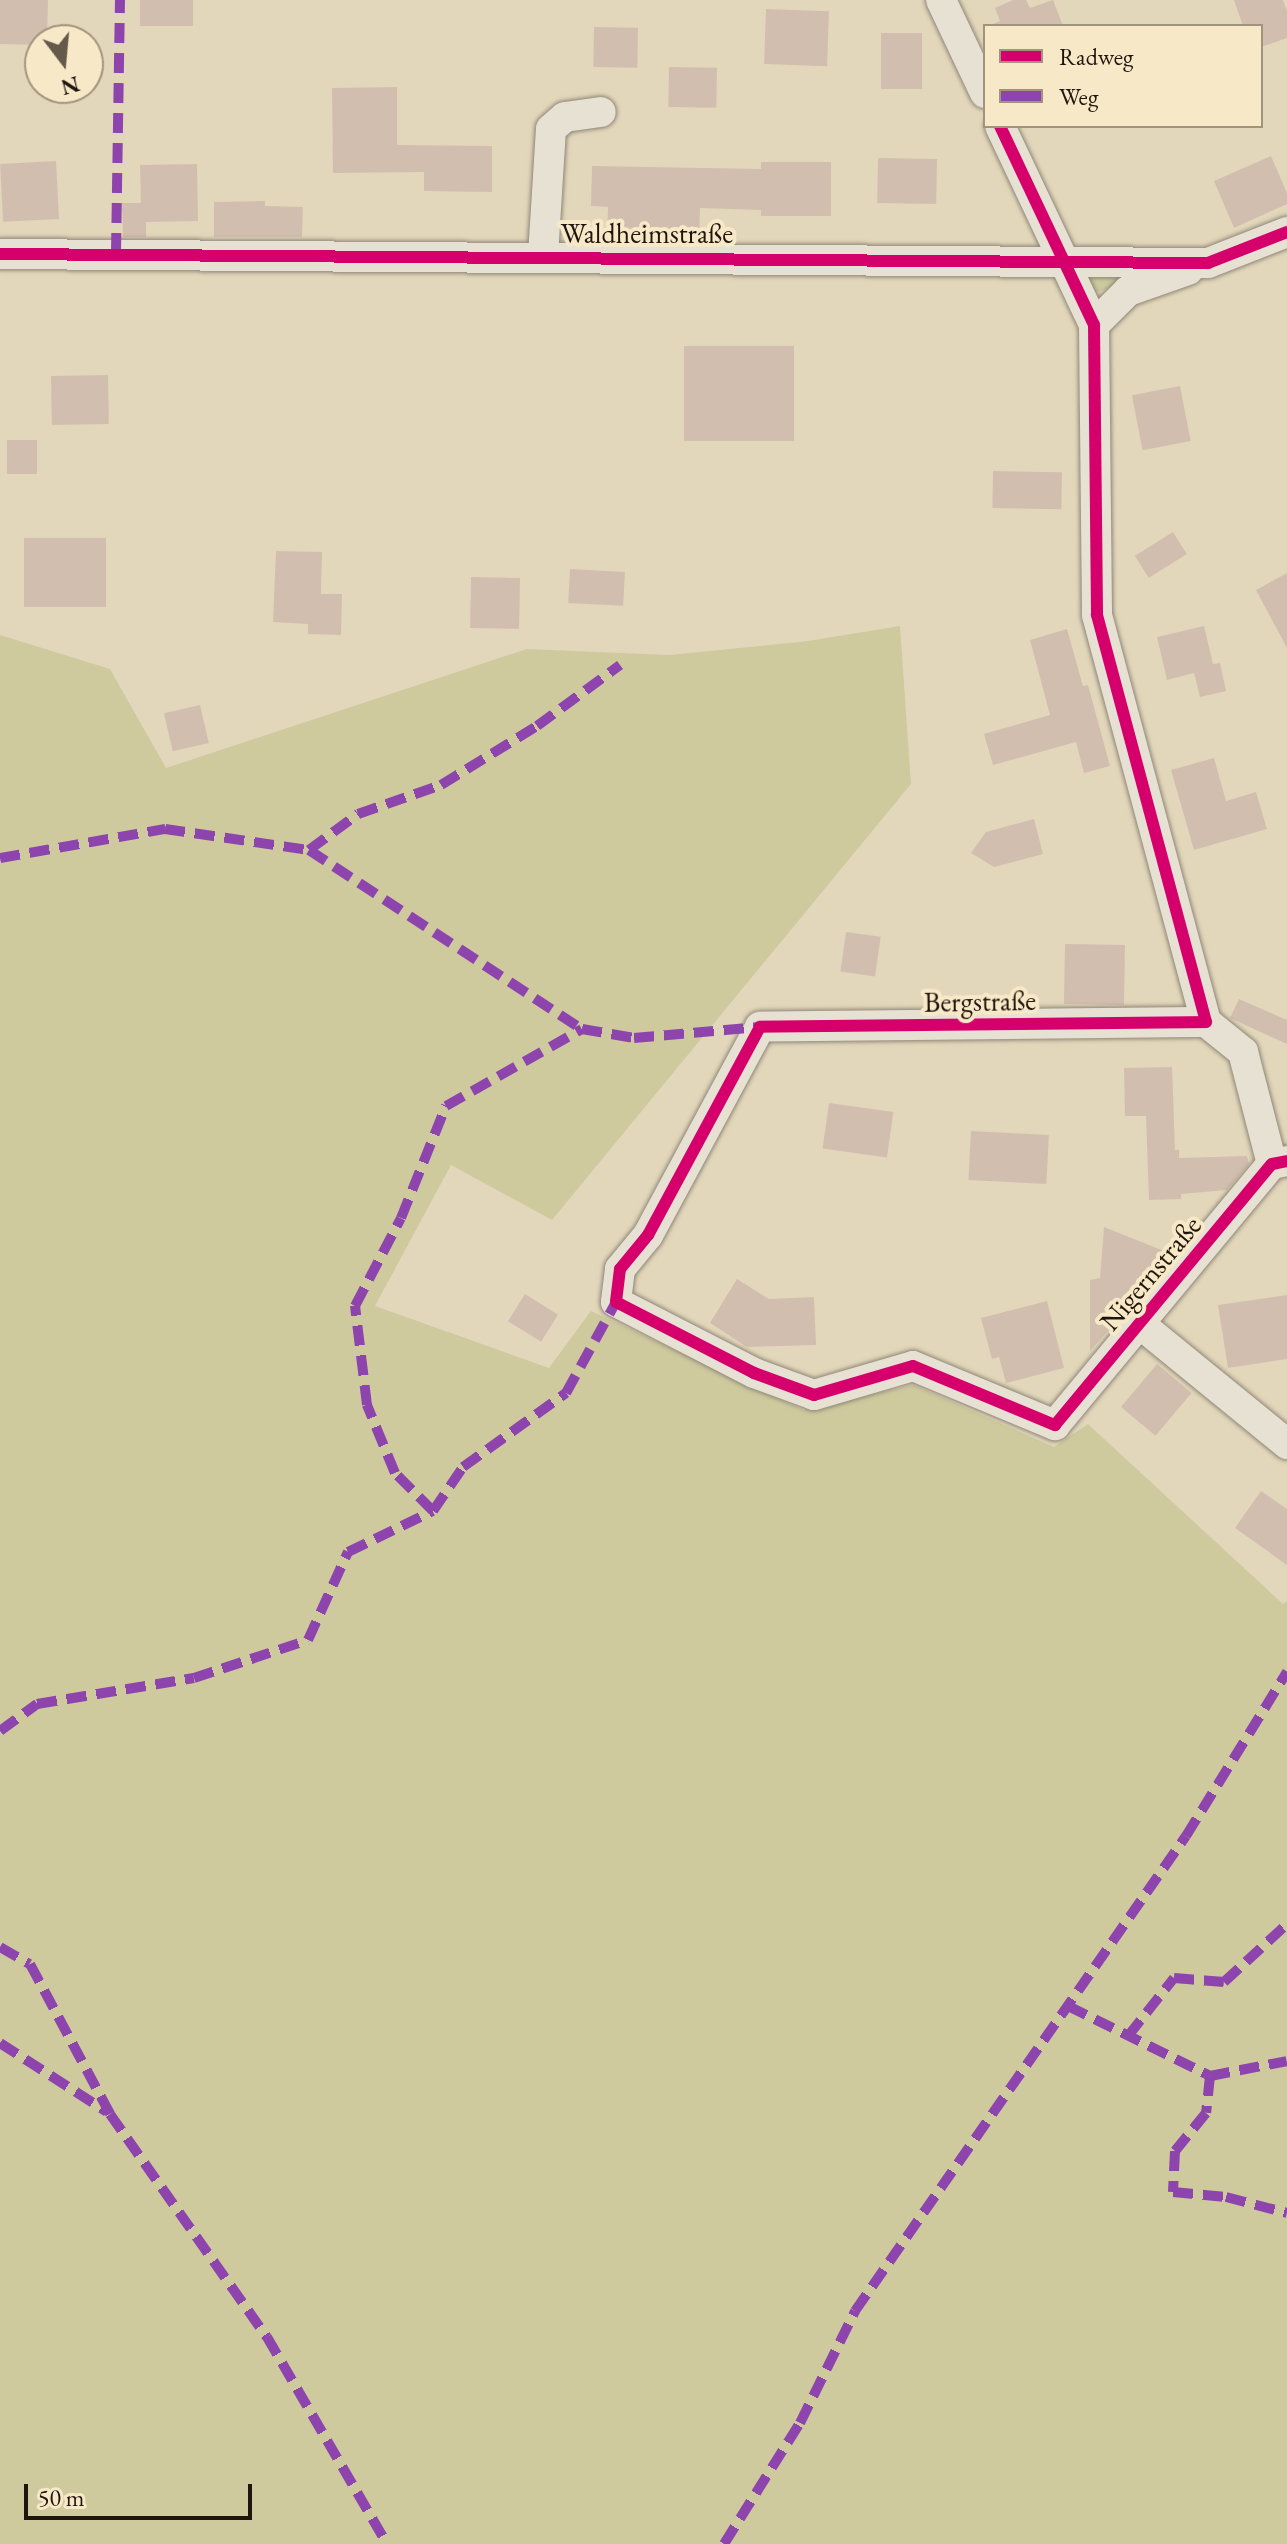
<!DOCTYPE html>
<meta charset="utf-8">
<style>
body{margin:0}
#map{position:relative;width:1287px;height:2544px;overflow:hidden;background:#e3d7bb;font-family:"EB Garamond",serif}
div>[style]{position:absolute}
.green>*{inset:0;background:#ceca9e}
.building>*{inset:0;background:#d2beaf;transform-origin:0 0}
.roads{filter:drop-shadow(0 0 2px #8f8777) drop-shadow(0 0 2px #8f8777)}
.minor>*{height:30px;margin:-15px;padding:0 15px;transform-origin:15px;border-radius:15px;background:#e7e1d3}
.quiet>*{height:10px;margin-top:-5px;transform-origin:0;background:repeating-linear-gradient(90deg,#8e44ad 0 20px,transparent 0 30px)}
.cycleway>*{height:12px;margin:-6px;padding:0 6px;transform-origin:6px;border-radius:6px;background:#d6006c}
span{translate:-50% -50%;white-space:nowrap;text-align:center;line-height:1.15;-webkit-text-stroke:8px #f7e9c8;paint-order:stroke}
.street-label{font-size:28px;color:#20150d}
.legend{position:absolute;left:983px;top:24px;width:280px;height:104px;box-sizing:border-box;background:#f7e9c8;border:2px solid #a1947d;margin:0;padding:10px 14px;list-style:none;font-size:24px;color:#20150d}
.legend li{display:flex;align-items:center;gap:16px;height:40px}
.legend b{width:40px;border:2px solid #a1947d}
.north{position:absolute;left:24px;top:24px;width:80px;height:80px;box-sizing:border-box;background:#f7e9c8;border:2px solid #a1947d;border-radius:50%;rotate:164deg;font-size:22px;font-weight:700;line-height:32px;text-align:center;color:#20150d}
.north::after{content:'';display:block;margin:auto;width:28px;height:36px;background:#64594a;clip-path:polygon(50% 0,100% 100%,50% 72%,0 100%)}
.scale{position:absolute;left:24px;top:2484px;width:228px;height:36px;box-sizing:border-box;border:4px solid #20150d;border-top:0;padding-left:10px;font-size:24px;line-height:28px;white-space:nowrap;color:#20150d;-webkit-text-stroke:6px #f7e9c8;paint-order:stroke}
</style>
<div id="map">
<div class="green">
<div style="clip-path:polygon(1133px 272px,1126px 283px,1091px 294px,1081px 273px)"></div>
<div style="clip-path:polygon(900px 626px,911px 784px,552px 1220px,451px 1165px,375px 1306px,549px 1368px,591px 1311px,803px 1410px,914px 1385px,1054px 1447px,1088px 1424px,1283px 1604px,1287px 1601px,1287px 2544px,0 2544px,0 635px,110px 669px,166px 768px,527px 649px,669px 655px,808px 641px)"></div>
</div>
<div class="building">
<div style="clip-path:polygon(0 0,48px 0,47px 40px,40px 40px,40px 45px,0 44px)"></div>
<div style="left:140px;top:0;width:53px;height:26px"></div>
<div style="clip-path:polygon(1013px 0,1026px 0,1030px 8px,1053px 0,1063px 26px,989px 26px,1000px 21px,995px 8px)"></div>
<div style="clip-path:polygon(1234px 0,1283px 0,1287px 11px,1287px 38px,1261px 47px,1261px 26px,1243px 26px)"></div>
<div style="left:766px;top:9px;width:63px;height:55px;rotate:2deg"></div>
<div style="left:594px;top:27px;width:44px;height:40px;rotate:1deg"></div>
<div style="left:881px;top:33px;width:41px;height:56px"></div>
<div style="left:669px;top:67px;width:48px;height:40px;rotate:1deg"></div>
<div style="clip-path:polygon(397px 87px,397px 145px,492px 146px,492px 192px,424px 191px,424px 172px,333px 173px,332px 88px)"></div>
<div style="clip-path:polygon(1271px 156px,1287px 193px,1287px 204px,1234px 228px,1214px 181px)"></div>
<div style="left:878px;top:158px;width:59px;height:45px;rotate:1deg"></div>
<div style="left:56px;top:161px;width:58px;height:56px;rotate:87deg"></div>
<div style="clip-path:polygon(761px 162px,831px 162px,831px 216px,761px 216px,761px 210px,700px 208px,699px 238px,607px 237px,608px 207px,591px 206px,592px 166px,761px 169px)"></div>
<div style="clip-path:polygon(197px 164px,198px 221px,146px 222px,146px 237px,123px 237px,122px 203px,141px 203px,140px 165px)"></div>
<div style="clip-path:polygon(265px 201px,265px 206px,303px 207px,302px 237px,214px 237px,214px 202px)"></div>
<div style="left:684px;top:346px;width:110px;height:95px"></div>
<div style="left:108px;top:375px;width:49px;height:57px;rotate:89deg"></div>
<div style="left:1180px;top:386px;width:56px;height:49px;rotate:79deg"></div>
<div style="left:7px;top:440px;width:30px;height:34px"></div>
<div style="left:993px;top:471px;width:69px;height:37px;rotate:1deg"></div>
<div style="left:1173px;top:532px;width:26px;height:45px;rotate:58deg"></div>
<div style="left:24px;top:538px;width:82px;height:69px"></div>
<div style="clip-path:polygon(276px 551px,322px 552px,321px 594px,342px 594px,341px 635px,308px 634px,308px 624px,273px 622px)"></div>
<div style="left:570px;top:569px;width:55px;height:34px;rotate:3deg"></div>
<div style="clip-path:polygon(1287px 573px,1287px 648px,1256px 590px)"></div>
<div style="left:471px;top:577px;width:49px;height:51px;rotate:1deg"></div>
<div style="clip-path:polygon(1204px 626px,1213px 664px,1220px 663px,1226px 691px,1200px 697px,1194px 673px,1167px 680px,1157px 637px)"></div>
<div style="clip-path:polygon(1067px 629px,1083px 686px,1088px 685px,1110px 766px,1084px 773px,1076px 742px,993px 765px,984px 734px,1050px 715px,1030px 640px)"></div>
<div style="left:200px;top:705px;width:39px;height:37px;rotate:77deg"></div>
<div style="clip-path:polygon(1214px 758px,1226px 801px,1256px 792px,1267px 829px,1194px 850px,1171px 770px)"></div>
<div style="clip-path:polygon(1034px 819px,1043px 854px,994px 867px,971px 853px,986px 832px)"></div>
<div style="left:846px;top:932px;width:35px;height:40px;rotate:8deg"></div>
<div style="left:1065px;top:944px;width:60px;height:60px;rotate:1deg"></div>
<div style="clip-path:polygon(1239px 999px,1287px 1020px,1287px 1044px,1230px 1018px)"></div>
<div style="clip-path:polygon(1172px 1067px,1175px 1150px,1179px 1150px,1179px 1158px,1247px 1156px,1249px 1164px,1227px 1190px,1181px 1194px,1181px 1199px,1149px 1200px,1146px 1116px,1125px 1116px,1124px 1068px)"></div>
<div style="left:829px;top:1103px;width:65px;height:46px;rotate:8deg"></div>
<div style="left:971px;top:1131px;width:78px;height:49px;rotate:3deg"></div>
<div style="clip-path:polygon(1104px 1227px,1169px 1253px,1133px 1291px,1140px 1295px,1090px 1351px,1090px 1280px,1100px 1278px)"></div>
<div style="clip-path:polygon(737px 1279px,769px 1299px,814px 1297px,816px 1345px,747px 1347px,710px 1323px)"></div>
<div style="left:525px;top:1294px;width:39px;height:32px;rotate:32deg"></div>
<div style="clip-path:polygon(1287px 1295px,1287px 1359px,1228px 1368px,1218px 1305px)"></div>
<div style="clip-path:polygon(1047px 1301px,1064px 1368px,1006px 1383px,999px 1357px,992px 1359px,981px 1318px)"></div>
<div style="left:1157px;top:1364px;width:45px;height:56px;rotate:40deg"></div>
<div style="clip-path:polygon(1261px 1491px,1287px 1509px,1287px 1565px,1235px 1528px)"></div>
</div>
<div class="roads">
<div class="minor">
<div style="left:941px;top:0;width:103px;rotate:64.7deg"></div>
<div style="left:1000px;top:126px;width:220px;rotate:64.7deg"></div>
<div style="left:1094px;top:325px;width:290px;rotate:89.4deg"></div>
<div style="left:1097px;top:615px;width:421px;rotate:75deg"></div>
<div style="left:1206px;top:1022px;width:446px;rotate:179.4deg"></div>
<div style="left:760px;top:1027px;width:236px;rotate:118.3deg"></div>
<div style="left:648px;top:1235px;width:44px;rotate:129.5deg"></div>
<div style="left:620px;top:1269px;width:33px;rotate:97deg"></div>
<div style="left:616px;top:1302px;width:155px;rotate:27.2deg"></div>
<div style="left:754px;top:1373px;width:64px;rotate:20.1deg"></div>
<div style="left:814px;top:1395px;width:103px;rotate:-16.3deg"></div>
<div style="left:913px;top:1366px;width:154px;rotate:22.6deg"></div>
<div style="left:1055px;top:1425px;width:339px;rotate:-50.3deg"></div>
<div style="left:1272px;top:1164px;width:15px;rotate:-11deg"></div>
<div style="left:0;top:254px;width:1208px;rotate:0.43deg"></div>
<div style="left:1208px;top:263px;width:85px;rotate:-21.4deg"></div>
<div style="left:543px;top:256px;width:127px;rotate:-86.4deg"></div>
<div style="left:551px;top:129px;width:18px;rotate:-41deg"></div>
<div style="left:565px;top:117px;width:36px;rotate:-8deg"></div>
<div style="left:1094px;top:325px;width:48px;rotate:-45deg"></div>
<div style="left:1128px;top:291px;width:64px;rotate:-19.3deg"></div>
<div style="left:1206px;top:1022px;width:48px;rotate:39deg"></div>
<div style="left:1243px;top:1052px;width:116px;rotate:75.5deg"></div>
<div style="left:1140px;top:1324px;width:190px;rotate:39.2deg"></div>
</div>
</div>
<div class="quiet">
<div style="left:116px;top:253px;width:253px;rotate:-89.1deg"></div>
<div style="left:309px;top:850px;width:61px;rotate:-36.3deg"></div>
<div style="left:358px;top:814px;width:88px;rotate:-19.3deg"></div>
<div style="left:441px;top:785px;width:113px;rotate:-31.6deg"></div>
<div style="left:537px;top:726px;width:103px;rotate:-36.3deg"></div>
<div style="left:0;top:858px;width:168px;rotate:-10deg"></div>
<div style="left:165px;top:829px;width:146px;rotate:8.3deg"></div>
<div style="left:309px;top:850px;width:326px;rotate:33.3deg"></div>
<div style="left:582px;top:1029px;width:53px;rotate:9.8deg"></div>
<div style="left:634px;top:1038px;width:126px;rotate:-5deg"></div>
<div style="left:433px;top:1511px;width:54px;rotate:-135deg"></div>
<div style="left:395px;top:1473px;width:74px;rotate:-112.4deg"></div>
<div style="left:367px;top:1405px;width:100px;rotate:-96.9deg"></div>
<div style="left:355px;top:1306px;width:99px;rotate:-62.4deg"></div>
<div style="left:401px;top:1218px;width:121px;rotate:-68.1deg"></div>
<div style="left:446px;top:1106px;width:156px;rotate:-29.5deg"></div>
<div style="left:0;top:1731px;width:46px;rotate:-36.1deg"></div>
<div style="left:37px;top:1704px;width:159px;rotate:-9.4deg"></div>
<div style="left:194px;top:1678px;width:120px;rotate:-18.4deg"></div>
<div style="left:308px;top:1640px;width:97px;rotate:-65.6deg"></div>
<div style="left:348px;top:1552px;width:94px;rotate:-25.8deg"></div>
<div style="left:433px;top:1511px;width:53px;rotate:-55.7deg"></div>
<div style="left:463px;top:1467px;width:127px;rotate:-35.7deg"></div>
<div style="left:566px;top:1393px;width:104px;rotate:-61.2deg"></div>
<div style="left:0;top:1947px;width:34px;rotate:30deg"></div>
<div style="left:30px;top:1964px;width:170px;rotate:61.9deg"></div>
<div style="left:110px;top:2114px;width:273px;rotate:54.9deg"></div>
<div style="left:267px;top:2337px;width:239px;rotate:59.9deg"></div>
<div style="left:1068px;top:2006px;width:158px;rotate:26.2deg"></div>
<div style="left:1210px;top:2076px;width:78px;rotate:-11deg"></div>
<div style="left:1128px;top:2036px;width:74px;rotate:-51.6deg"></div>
<div style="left:1174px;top:1978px;width:50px;rotate:4.6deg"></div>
<div style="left:1224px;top:1982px;width:86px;rotate:-42.6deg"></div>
<div style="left:0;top:2043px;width:127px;rotate:32.8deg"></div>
<div style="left:1210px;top:2076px;width:37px;rotate:96deg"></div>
<div style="left:1206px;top:2113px;width:49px;rotate:129.2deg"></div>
<div style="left:1175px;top:2151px;width:41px;rotate:92.8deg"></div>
<div style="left:1173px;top:2192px;width:53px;rotate:5.4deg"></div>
<div style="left:1226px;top:2197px;width:63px;rotate:14.7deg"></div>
<div style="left:724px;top:2544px;width:143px;rotate:-57.9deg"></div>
<div style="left:800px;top:2423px;width:125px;rotate:-63.8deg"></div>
<div style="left:855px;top:2311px;width:579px;rotate:-55.13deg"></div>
<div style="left:1186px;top:1836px;width:193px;rotate:-58.4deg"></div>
</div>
<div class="cycleway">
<div style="left:1000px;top:126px;width:220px;rotate:64.7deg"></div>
<div style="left:1094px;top:325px;width:290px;rotate:89.4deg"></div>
<div style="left:1097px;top:615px;width:421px;rotate:75deg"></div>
<div style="left:1206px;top:1022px;width:446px;rotate:179.4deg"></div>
<div style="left:760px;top:1027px;width:236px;rotate:118.3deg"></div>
<div style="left:648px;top:1235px;width:44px;rotate:129.5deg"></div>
<div style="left:620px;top:1269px;width:33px;rotate:97deg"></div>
<div style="left:616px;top:1302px;width:155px;rotate:27.2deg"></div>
<div style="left:754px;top:1373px;width:64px;rotate:20.1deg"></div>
<div style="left:814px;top:1395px;width:103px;rotate:-16.3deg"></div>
<div style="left:913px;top:1366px;width:154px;rotate:22.6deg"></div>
<div style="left:1055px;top:1425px;width:339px;rotate:-50.3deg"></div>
<div style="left:1272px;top:1164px;width:15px;rotate:-11deg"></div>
<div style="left:0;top:254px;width:1208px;rotate:0.43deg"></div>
<div style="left:1208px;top:263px;width:85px;rotate:-21.4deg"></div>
</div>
<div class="street-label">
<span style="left:647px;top:233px">Waldheimstraße</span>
<span style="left:980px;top:1001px;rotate:-1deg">Bergstraße</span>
<span style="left:1150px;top:1273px;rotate:-50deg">Nigernstraße</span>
</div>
<ul class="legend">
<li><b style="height:10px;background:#d6006c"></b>Radweg</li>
<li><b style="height:10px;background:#8e44ad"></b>Weg</li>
</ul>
<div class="north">N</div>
<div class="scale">50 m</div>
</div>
